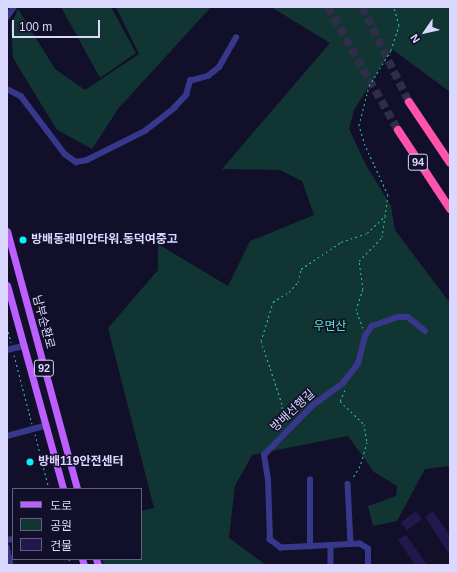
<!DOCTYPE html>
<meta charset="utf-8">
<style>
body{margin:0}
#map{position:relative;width:457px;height:572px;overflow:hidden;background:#120f2a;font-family:Arial,"Noto Sans KR",sans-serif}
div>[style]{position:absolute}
.green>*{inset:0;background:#113532}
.building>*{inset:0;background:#21194c;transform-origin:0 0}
.highway-tunnel>*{height:8px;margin-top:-4px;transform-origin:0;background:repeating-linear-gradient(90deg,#302d4a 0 8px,transparent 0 12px)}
.path>*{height:1px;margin-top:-0.5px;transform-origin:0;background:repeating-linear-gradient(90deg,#27c3b2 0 2px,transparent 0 5px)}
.minor>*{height:5.5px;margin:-2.75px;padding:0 2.75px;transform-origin:2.75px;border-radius:2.75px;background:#37388c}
.major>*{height:7px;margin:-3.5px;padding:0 3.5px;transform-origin:3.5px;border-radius:3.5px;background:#bb5fff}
.highway>*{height:8px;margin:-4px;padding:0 4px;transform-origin:4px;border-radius:4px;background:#ff53ae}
.dots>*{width:11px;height:11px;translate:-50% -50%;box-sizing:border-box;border:2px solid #120f2a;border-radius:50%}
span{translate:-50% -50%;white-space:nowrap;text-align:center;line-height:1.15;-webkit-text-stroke:3px #120f2a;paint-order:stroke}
.shield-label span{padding:1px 3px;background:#120f2a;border:1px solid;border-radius:3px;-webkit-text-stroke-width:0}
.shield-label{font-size:11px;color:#dad8ff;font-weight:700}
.poi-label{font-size:12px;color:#dad8ff;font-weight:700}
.left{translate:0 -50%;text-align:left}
.street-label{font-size:12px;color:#dad8ff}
.park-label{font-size:12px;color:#5be8be}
.frame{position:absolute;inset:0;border:8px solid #dad8ff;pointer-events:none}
.legend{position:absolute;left:12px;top:488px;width:130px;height:72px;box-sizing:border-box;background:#120f2a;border:1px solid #625f7f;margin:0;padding:5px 7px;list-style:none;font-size:12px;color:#dad8ff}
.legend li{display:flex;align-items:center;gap:8px;height:20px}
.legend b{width:20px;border:1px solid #625f7f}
.north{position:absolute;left:405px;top:12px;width:40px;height:40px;-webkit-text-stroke:3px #120f2a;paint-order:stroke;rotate:236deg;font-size:11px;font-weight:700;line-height:16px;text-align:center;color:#dad8ff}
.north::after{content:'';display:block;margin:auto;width:14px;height:18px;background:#dad8ff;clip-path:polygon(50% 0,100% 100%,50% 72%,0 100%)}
.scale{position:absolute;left:12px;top:20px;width:88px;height:18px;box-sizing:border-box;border:2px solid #dad8ff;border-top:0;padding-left:5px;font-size:12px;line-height:14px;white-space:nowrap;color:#dad8ff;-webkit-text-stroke:3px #120f2a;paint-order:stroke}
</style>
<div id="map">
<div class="green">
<div style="clip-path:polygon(61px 7px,111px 7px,136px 53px,100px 78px)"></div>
<div style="clip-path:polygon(116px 7px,211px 7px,118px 109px,92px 149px,57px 130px,13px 58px,11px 25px,18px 9px,55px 69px,85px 90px,139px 54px)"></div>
<div style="clip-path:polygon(271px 7px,450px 7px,450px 92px,392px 49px,354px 110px,349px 129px,366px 165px,391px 206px,395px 230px,450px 303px,450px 466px,425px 469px,397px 521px,373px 526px,368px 506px,396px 496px,397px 486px,374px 472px,348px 436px,252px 455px,235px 486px,229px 538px,266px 565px,104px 565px,102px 559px,141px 559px,141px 511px,154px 508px,108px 328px,158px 270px,158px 244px,228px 286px,250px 241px,314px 215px,302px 181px,280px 170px,222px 169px,330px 43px)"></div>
</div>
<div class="building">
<div style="left:416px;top:511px;width:10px;height:19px;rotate:53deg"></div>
<div style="clip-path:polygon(433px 511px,450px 536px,450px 555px,425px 517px)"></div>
<div style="clip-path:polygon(406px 535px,427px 565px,415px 565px,398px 540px)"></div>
</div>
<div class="highway-tunnel">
<div style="left:328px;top:7px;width:142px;rotate:60.4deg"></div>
<div style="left:362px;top:7px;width:106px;rotate:63.7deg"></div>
</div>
<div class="path">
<div style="left:7px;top:327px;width:16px;rotate:75deg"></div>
<div style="left:363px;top:328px;width:19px;rotate:-111deg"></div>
<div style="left:356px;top:310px;width:22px;rotate:-72deg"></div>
<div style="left:363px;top:289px;width:28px;rotate:-98deg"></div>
<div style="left:359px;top:261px;width:33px;rotate:-46deg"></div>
<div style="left:382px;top:237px;width:21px;rotate:-82deg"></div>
<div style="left:14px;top:355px;width:71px;rotate:75.4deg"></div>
<div style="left:345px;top:390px;width:12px;rotate:114deg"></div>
<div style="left:340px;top:401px;width:33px;rotate:44deg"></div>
<div style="left:364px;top:424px;width:18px;rotate:81deg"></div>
<div style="left:367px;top:442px;width:25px;rotate:106deg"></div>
<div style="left:360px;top:466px;width:15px;rotate:122deg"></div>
<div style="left:282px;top:428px;width:24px;rotate:-90deg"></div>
<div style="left:282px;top:404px;width:66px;rotate:-108.4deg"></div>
<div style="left:261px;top:341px;width:41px;rotate:-72.9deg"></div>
<div style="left:273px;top:302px;width:19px;rotate:-32deg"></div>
<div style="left:289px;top:292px;width:13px;rotate:-48deg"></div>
<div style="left:298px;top:282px;width:13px;rotate:-77deg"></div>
<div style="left:301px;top:269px;width:48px;rotate:-34deg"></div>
<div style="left:341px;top:242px;width:28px;rotate:-19deg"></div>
<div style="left:367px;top:233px;width:25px;rotate:-43deg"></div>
<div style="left:385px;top:216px;width:21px;rotate:-82deg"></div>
<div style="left:388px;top:195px;width:55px;rotate:-114.7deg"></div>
<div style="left:365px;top:145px;width:21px;rotate:-107deg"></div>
<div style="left:359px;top:125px;width:40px;rotate:-75.6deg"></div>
<div style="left:369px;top:86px;width:42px;rotate:-58.6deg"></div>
<div style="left:391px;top:50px;width:26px;rotate:-72deg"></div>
<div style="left:399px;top:25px;width:19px;rotate:-106deg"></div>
<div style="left:35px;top:434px;width:57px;rotate:75.7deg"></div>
<div style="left:69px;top:559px;width:6px;rotate:72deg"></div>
</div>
<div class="minor">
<div style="left:7px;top:17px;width:12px;rotate:-55deg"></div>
<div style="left:7px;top:89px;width:16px;rotate:27deg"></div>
<div style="left:21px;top:96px;width:73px;rotate:52.8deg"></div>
<div style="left:65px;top:154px;width:14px;rotate:36deg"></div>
<div style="left:76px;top:162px;width:11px;rotate:-10deg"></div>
<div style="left:87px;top:160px;width:65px;rotate:-26.6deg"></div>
<div style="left:145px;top:131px;width:37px;rotate:-38deg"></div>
<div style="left:174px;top:108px;width:18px;rotate:-47deg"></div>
<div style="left:186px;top:95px;width:15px;rotate:-74deg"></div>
<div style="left:190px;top:81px;width:19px;rotate:-16deg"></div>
<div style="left:208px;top:76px;width:14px;rotate:-39deg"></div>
<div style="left:219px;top:67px;width:34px;rotate:-60deg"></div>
<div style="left:7px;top:350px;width:16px;rotate:-14deg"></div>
<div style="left:7px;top:436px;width:39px;rotate:-15deg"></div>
<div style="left:348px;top:484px;width:60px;rotate:87.1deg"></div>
<div style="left:7px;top:540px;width:6px;rotate:-9deg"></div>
<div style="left:331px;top:545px;width:20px;rotate:90deg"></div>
<div style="left:7px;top:547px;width:18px;rotate:77deg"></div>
<div style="left:310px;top:547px;width:67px;rotate:-90deg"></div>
<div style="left:368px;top:565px;width:16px;rotate:-90deg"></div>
<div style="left:368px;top:549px;width:9px;rotate:-148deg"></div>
<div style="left:360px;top:544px;width:79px;rotate:177.1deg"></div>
<div style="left:281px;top:548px;width:14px;rotate:-144deg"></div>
<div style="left:270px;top:540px;width:60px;rotate:-91.9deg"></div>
<div style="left:268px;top:480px;width:25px;rotate:-99deg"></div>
<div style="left:264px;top:455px;width:70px;rotate:-45.6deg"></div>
<div style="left:313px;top:405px;width:37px;rotate:-36deg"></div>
<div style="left:343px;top:383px;width:24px;rotate:-52deg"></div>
<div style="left:358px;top:364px;width:29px;rotate:-76deg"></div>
<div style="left:365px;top:336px;width:12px;rotate:-55deg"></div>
<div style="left:372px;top:326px;width:28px;rotate:-19deg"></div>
<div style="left:398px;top:317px;width:10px"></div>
<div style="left:408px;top:317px;width:22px;rotate:39deg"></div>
</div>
<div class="major">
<div style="left:7px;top:231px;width:267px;rotate:74.8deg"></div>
<div style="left:7px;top:285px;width:212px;rotate:74.6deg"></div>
<div style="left:82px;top:559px;width:6px;rotate:72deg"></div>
<div style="left:96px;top:559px;width:6px;rotate:72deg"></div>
</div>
<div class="highway">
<div style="left:409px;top:102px;width:73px;rotate:56.1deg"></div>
<div style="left:398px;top:130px;width:95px;rotate:56.6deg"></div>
</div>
<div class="dots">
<div style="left:23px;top:240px;background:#04f3ff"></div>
<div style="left:30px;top:462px;background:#04f3ff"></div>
</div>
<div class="shield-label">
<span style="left:418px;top:162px">94</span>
<span style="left:44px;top:368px">92</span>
</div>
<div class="poi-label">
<span class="left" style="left:31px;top:240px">방배동래미안타워.동덕여중고</span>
<span class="left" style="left:38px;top:462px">방배119안전센터</span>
</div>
<div class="street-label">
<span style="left:43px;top:322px;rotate:75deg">남부순환로</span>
<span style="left:293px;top:411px;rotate:-43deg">방배선행길</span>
</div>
<div class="park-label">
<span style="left:330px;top:327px">우면산</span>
</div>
<div class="frame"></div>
<ul class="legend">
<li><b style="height:5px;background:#bb5fff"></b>도로</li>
<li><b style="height:11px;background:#113532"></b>공원</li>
<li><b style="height:11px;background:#21194c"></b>건물</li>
</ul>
<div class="north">N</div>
<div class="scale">100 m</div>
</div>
